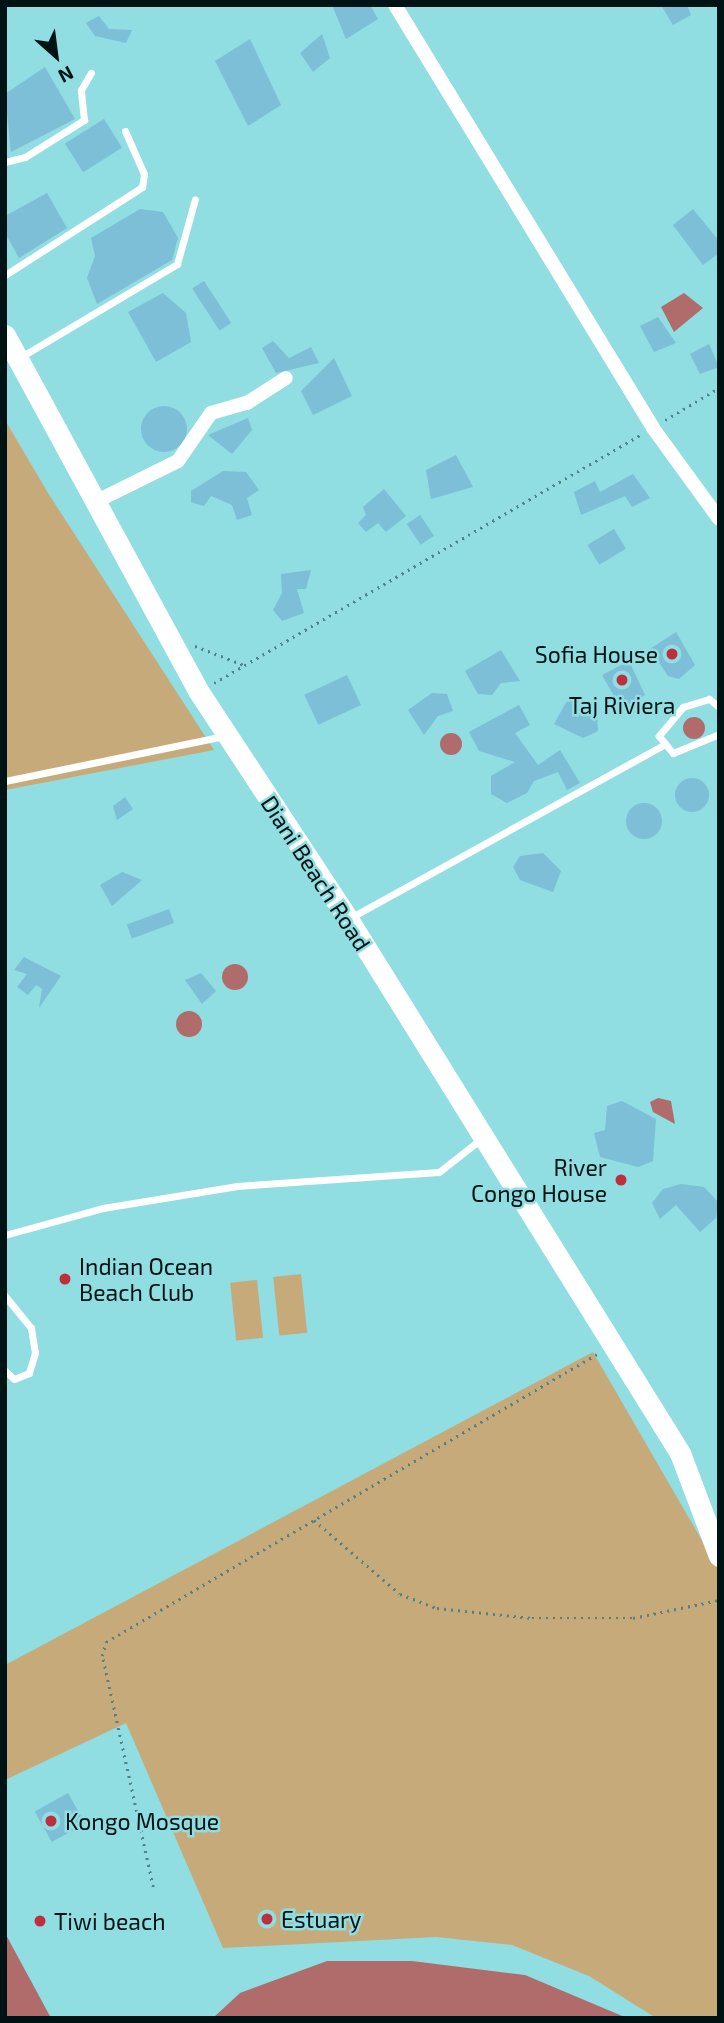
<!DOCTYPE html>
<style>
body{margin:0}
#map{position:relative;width:724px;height:2023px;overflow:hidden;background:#90dde2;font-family:"Exo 2",sans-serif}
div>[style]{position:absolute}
.green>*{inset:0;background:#c6aa7a;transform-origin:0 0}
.water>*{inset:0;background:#b06c6b}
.round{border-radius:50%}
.building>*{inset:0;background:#7cbfd6;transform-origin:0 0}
.path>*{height:2.5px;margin-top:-1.25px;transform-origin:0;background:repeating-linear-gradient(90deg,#4f8286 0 2px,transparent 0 7px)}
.lane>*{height:7px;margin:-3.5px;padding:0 3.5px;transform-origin:3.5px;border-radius:3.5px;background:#fff}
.street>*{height:14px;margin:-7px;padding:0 7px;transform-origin:7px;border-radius:7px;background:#fff}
.primary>*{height:21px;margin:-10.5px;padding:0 10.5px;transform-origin:10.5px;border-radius:10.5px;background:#fff}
.dots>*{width:19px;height:19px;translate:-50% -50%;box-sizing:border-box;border:4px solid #90dde2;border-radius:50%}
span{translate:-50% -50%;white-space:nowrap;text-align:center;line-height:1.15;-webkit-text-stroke:5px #90dde2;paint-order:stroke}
.poi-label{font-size:23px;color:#001314}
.right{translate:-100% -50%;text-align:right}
.left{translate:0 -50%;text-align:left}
.street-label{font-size:23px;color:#001314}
.frame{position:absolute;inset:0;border:7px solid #001314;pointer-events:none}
.north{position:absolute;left:21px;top:21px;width:70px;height:70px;-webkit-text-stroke:5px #90dde2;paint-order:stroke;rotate:152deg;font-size:19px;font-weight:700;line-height:28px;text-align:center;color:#001314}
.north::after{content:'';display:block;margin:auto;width:24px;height:32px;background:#001314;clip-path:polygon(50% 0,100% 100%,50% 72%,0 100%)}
</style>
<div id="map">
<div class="green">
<div style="clip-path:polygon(5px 420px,48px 493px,214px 750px,5px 790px)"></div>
<div style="left:301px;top:1274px;width:59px;height:28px;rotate:84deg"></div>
<div style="left:257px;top:1280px;width:58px;height:27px;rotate:84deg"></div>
<div style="clip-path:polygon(593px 1352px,719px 1570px,719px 2018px,656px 2018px,589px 1976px,512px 1945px,436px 1937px,223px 1948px,126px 1723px,5px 1780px,5px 1665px)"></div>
</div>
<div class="water">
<div style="clip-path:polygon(684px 293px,703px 308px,674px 332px,661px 307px)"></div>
<div class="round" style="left:683px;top:717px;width:22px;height:22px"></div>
<div class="round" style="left:440px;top:733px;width:22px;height:22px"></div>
<div class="round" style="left:222px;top:964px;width:26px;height:26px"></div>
<div class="round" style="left:176px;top:1011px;width:26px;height:26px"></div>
<div style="clip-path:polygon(658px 1098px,671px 1101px,675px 1124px,653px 1112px,650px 1102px)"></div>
<div style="clip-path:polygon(5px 1933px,51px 2018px,5px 2018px)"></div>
<div style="clip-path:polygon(327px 1961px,412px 1961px,525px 1975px,627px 2018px,214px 2017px,240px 1993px)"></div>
</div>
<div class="building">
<div style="clip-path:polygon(332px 5px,370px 5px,378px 19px,346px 39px)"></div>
<div style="clip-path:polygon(661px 5px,687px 5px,691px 15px,673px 25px)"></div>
<div style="clip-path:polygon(99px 16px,109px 29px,132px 30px,126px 43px,95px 36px,86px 23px)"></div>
<div style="clip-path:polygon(322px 34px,330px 58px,313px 72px,300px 53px)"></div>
<div style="clip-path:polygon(250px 39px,281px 105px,248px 126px,215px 61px)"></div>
<div style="clip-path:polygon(45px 67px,75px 119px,11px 152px,5px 94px)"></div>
<div style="left:104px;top:119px;width:34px;height:46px;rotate:58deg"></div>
<div style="clip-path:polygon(47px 193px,67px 228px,19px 258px,5px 233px,5px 216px)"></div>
<div style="clip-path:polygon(140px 209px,163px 212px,178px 238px,172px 260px,97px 304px,87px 278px,95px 256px,91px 238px)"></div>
<div style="clip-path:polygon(693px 209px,719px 241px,719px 253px,703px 265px,673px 225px)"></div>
<div style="left:204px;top:281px;width:50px;height:14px;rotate:57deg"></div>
<div style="clip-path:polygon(163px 293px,186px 313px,191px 342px,156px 362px,128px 312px)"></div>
<div style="clip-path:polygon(658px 317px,676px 343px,654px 352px,640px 326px)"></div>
<div style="clip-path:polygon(273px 341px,289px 358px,311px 347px,319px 363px,276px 373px,262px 348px)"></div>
<div style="clip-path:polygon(709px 344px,719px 367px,700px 374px,690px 354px)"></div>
<div style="clip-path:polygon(334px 358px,352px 396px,313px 415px,301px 391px)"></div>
<div class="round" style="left:141px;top:406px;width:46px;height:46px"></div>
<div style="clip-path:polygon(248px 418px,252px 430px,232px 454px,208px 435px)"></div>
<div style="clip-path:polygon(456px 455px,473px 487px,431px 499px,426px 470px)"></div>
<div style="clip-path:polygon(223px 471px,246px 472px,259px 490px,247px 498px,252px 515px,237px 520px,232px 505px,211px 496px,204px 506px,191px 502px,191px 491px)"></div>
<div style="clip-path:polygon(633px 474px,650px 498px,632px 507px,625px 496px,581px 515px,574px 492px,595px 481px,600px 492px)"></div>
<div style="clip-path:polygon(384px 489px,406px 516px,386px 532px,378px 523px,366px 532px,358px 523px,366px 515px,363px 507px)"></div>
<div style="left:420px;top:515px;width:25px;height:16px;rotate:56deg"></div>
<div style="left:614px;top:529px;width:23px;height:31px;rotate:59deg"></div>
<div style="clip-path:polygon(311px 570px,306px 589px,297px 589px,304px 613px,282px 621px,273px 610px,282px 593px,281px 574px)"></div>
<div style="clip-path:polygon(676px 632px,695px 665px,679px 679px,668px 676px,650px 649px)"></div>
<div style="clip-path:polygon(501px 650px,520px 681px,501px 683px,492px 695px,478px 694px,465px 671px)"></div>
<div style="clip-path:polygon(629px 661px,645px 695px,630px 707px,618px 703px,602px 675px)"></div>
<div style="left:347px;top:675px;width:33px;height:47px;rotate:65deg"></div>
<div style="clip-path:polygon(432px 693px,447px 694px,453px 711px,438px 716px,424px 735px,408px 710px)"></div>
<div style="clip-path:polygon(569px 697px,597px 714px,598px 731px,583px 738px,554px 724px)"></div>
<div style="clip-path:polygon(519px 705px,530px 725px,515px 733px,538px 765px,560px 750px,580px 783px,567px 790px,558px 772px,534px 781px,527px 793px,507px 803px,491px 794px,491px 776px,515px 762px,479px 751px,469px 732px)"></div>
<div class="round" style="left:675px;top:778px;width:34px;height:34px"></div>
<div style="clip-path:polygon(125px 797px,133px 809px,117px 820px,113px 806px)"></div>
<div class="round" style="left:626px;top:803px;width:36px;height:36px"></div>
<div style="clip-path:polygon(543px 853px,561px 871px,553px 892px,520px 880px,513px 867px,520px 856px)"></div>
<div style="clip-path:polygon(122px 872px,142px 880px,112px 906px,100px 885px)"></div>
<div style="left:169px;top:909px;width:15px;height:45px;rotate:70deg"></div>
<div style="clip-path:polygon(24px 957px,61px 976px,39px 1008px,42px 989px,36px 985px,28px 995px,17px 987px,27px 974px,14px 970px)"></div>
<div style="clip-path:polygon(201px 973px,216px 991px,202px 1004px,185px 980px)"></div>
<div style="clip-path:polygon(622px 1101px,656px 1119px,653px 1161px,638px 1167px,600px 1157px,594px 1133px,605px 1130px,607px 1106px)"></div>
<div style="clip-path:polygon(681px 1184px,704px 1187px,718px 1202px,716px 1218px,700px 1232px,676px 1205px,660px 1219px,652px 1203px,663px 1189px)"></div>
<div style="left:68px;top:1793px;width:35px;height:38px;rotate:61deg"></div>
</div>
<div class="path">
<div style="left:665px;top:420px;width:63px;rotate:-30.7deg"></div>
<div style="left:195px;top:646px;width:53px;rotate:21.2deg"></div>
<div style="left:214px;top:683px;width:494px;rotate:-30.2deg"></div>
<div style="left:314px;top:1520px;width:113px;rotate:40.7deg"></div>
<div style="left:400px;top:1594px;width:40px;rotate:21deg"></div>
<div style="left:437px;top:1608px;width:96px;rotate:6deg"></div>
<div style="left:532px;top:1618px;width:101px"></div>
<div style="left:633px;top:1618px;width:88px;rotate:-11.8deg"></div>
<div style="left:153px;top:1887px;width:237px;rotate:-102.4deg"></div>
<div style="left:102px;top:1656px;width:15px;rotate:-74deg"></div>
<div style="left:106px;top:1642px;width:569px;rotate:-30.39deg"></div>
</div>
<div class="lane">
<div style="left:5px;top:162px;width:21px;rotate:-14deg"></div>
<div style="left:25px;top:157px;width:70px;rotate:-32.1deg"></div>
<div style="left:84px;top:120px;width:30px;rotate:-96deg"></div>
<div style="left:81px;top:90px;width:20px;rotate:-60deg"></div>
<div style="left:5px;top:275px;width:163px;rotate:-32.7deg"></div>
<div style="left:142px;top:187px;width:13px;rotate:-81deg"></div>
<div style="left:144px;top:174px;width:47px;rotate:-113.8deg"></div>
<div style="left:19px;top:358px;width:184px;rotate:-30.7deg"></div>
<div style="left:177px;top:264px;width:67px;rotate:-74.5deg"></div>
<div style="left:719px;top:707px;width:13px;rotate:-141deg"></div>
<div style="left:709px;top:699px;width:27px;rotate:163deg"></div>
<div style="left:683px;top:707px;width:38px;rotate:130deg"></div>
<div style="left:659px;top:736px;width:22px;rotate:51deg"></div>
<div style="left:673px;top:753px;width:50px;rotate:-22.4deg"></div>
<div style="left:5px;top:781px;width:225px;rotate:-11.6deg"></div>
<div style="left:350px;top:918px;width:356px;rotate:-28.9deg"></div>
<div style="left:5px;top:1235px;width:102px;rotate:-15.4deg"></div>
<div style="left:103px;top:1208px;width:136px;rotate:-9.3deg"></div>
<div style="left:237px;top:1186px;width:202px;rotate:-4deg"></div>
<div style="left:439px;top:1172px;width:55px;rotate:-38.3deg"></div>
<div style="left:5px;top:1296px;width:41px;rotate:50.9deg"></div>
<div style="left:31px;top:1328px;width:25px;rotate:81deg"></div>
<div style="left:35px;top:1353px;width:21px;rotate:107deg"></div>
<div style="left:29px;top:1373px;width:16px;rotate:158deg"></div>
<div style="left:14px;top:1379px;width:12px;rotate:-138deg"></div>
</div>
<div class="street">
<div style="left:395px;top:5px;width:495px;rotate:58.6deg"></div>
<div style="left:653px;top:428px;width:112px;rotate:54deg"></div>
<div style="left:97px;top:501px;width:90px;rotate:-26.3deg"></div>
<div style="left:178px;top:461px;width:58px;rotate:-55.5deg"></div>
<div style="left:211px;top:413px;width:37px;rotate:-16deg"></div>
<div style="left:247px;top:403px;width:46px;rotate:-32.7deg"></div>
</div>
<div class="primary">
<div style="left:5px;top:335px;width:406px;rotate:61.5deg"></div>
<div style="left:199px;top:692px;width:272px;rotate:56.7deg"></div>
<div style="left:348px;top:919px;width:629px;rotate:58.13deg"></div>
<div style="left:680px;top:1453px;width:110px;rotate:69.3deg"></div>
</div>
<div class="dots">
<div style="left:672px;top:654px;background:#be2e3b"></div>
<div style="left:622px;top:680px;background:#be2e3b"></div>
<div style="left:621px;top:1180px;background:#be2e3b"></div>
<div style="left:65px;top:1279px;background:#be2e3b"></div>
<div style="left:51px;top:1821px;background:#be2e3b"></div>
<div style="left:267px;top:1919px;background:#be2e3b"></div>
<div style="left:40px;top:1921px;background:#be2e3b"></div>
</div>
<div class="poi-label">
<span class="right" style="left:658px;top:654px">Sofia House</span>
<span style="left:622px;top:705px">Taj Riviera</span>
<span class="right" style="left:607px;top:1180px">River<br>Congo House</span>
<span class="left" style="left:79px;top:1279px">Indian Ocean<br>Beach Club</span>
<span class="left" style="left:65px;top:1821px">Kongo Mosque</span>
<span class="left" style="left:281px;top:1919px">Estuary</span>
<span class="left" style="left:54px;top:1921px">Tiwi beach</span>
</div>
<div class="street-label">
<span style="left:316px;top:873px;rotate:57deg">Diani Beach Road</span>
</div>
<div class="frame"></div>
<div class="north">N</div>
</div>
